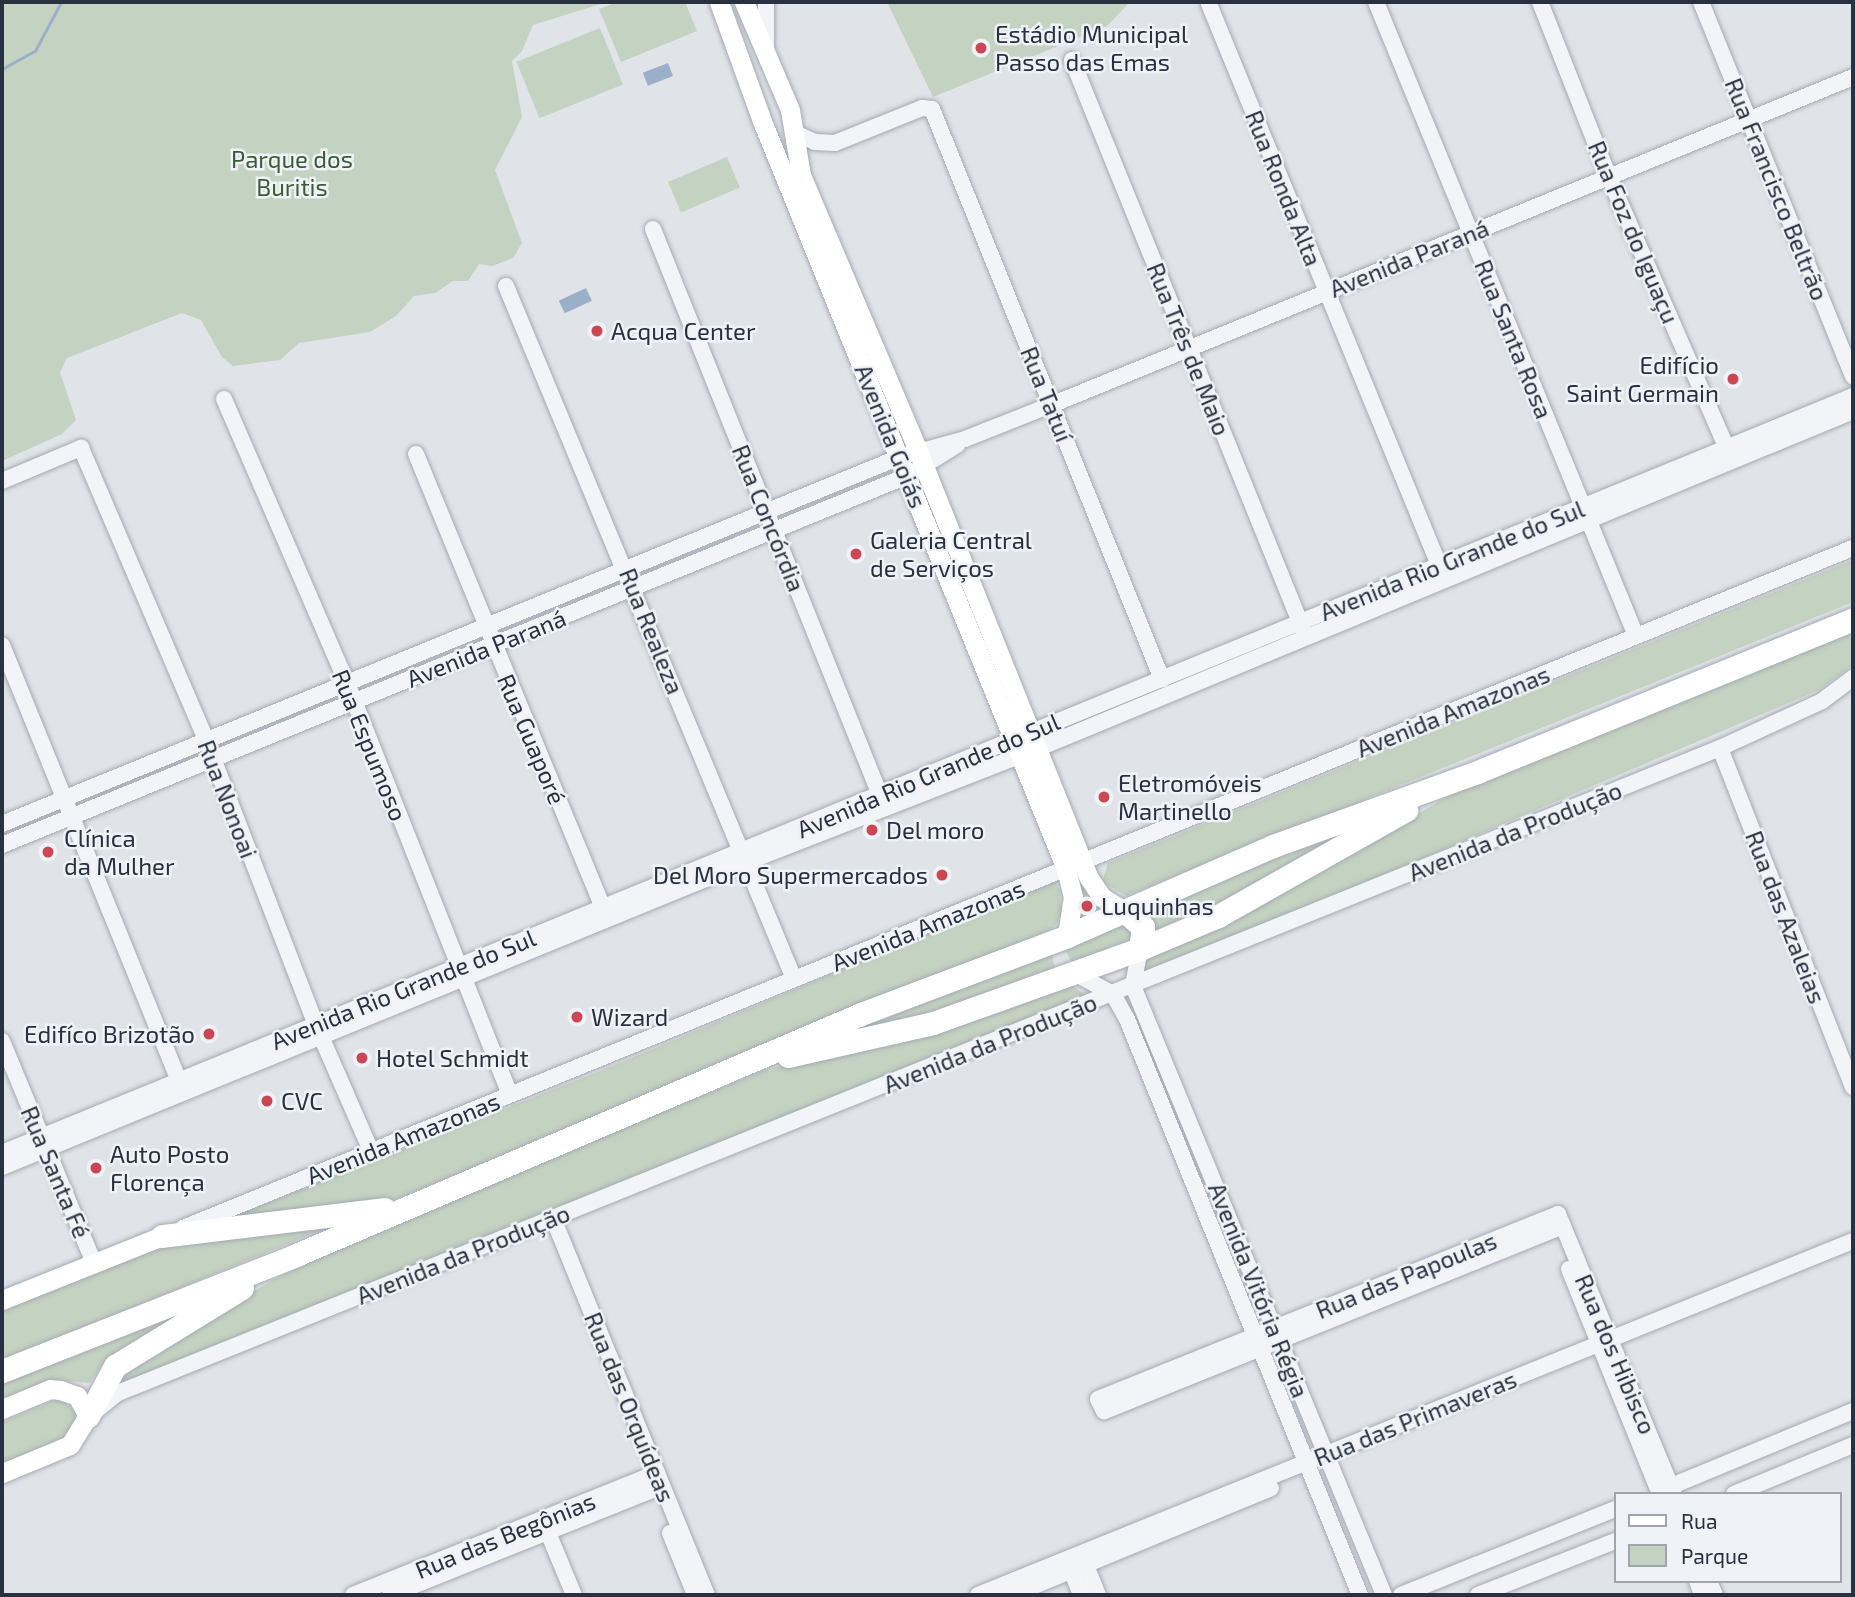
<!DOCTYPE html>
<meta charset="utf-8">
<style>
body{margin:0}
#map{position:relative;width:1855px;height:1597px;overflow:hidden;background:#e0e3e8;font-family:"Exo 2",sans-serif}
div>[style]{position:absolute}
.green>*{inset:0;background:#c4d2c1;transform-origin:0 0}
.water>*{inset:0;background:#9bafc8;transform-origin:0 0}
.stream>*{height:2.5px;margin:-1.25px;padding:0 1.25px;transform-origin:1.25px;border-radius:1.25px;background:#9bafc8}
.roads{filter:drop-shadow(0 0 2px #a5aab2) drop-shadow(0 0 2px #a5aab2)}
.minor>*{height:16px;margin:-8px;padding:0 8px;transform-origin:8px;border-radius:8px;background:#f2f4f7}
.major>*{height:19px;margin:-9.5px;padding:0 9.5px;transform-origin:9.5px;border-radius:9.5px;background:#fff}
.highway>*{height:23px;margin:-11.5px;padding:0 11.5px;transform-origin:11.5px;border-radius:11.5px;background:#fff}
.dots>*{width:19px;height:19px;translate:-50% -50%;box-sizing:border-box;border:4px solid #eff2f6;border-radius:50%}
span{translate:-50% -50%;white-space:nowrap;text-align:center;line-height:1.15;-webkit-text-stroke:5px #eff2f6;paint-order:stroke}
.poi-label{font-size:24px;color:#29303f}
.left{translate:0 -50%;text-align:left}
.right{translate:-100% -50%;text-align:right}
.park-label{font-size:24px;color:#3b5b36}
.street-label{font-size:24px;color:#29303f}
.frame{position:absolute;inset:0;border:4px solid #29303f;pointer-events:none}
.legend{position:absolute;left:1614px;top:1492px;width:228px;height:91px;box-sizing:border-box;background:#eff2f6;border:2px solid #a0a4ad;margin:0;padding:9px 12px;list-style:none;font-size:21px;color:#29303f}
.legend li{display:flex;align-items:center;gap:14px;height:35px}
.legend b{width:35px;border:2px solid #a0a4ad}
</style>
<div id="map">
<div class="green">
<div style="clip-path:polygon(2px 2px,607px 2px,533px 25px,522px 51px,512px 61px,522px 117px,495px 170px,522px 243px,513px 258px,492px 266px,479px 264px,468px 281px,453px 281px,435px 293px,414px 296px,396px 316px,370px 332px,299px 343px,280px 360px,233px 366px,222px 357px,201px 320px,182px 313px,67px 358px,60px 372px,76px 420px,62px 434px,2px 461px)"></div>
<div style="clip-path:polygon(618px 2px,685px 2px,697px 31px,621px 62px,599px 9px)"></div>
<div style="clip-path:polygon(887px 2px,1130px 2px,1107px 26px,933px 97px)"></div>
<div style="left:600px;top:28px;width:61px;height:90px;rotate:68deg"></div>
<div style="left:727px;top:157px;width:33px;height:64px;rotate:67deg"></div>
<div style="clip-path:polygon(1853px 560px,1853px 602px,1126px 896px,1102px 882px,1108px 863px)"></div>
<div style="clip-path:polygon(1853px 626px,1853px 665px,1819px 690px,1144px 976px,1141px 971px,1145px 952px,1314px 877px,1453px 793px)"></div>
<div style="clip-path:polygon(1395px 804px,1340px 845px,1148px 940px,1136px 914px)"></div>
<div style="clip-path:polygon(1078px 871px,1089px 896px,1105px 908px,1077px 920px,1071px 874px)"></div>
<div style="clip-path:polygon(1055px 881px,1060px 892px,1061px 913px,1057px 924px,1048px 931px,2px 1361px,2px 1308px,600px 1071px)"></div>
<div style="clip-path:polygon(1123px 916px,1137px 936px,1075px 963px,1071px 961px,1065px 949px)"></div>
<div style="clip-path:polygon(1051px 950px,1055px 969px,992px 999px,816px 1039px)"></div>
<div style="clip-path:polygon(1068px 983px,1086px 995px,652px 1172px,126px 1382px,117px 1381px,130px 1363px,273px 1280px,365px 1235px,762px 1071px)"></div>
<div style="clip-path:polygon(270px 1264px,107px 1359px,89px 1383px,57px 1380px,8px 1398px,2px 1396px,2px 1384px)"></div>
<div style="clip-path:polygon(59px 1398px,77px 1412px,66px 1437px,2px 1464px,2px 1422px)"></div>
</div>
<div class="water">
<div style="left:668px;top:63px;width:14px;height:27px;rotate:69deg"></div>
<div style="left:586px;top:288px;width:14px;height:30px;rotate:65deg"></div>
</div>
<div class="stream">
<div style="left:2px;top:69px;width:38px;rotate:-29deg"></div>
<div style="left:35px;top:51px;width:55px;rotate:-62deg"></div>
</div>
<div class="roads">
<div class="minor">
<div style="left:1376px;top:2px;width:685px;rotate:67.7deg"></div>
<div style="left:1540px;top:2px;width:186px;rotate:68.5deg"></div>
<div style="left:1608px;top:175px;width:309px;rotate:66.5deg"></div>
<div style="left:1701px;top:2px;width:404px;rotate:67.9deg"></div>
<div style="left:1209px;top:4px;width:606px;rotate:67.71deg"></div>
<div style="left:766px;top:46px;width:44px;rotate:-90deg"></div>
<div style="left:1072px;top:60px;width:617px;rotate:67.92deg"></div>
<div style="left:795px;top:133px;width:22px;rotate:24deg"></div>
<div style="left:815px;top:142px;width:20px;rotate:3deg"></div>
<div style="left:835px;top:143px;width:94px;rotate:-21.9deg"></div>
<div style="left:922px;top:108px;width:10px;rotate:6deg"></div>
<div style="left:932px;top:109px;width:615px;rotate:68.03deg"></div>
<div style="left:653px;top:229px;width:621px;rotate:68.15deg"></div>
<div style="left:506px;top:286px;width:750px;rotate:67.43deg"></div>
<div style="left:224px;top:399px;width:309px;rotate:66.6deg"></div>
<div style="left:347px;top:683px;width:442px;rotate:68.4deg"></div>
<div style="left:416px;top:454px;width:490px;rotate:67.6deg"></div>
<div style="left:2px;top:481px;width:86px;rotate:-22.7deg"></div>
<div style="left:81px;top:448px;width:318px;rotate:66.8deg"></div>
<div style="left:206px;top:740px;width:305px;rotate:68.9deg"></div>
<div style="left:316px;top:1025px;width:137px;rotate:66.4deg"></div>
<div style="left:2px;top:645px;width:471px;rotate:67.9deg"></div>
<div style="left:1720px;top:748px;width:364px;rotate:68.6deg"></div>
<div style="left:2px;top:824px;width:970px;rotate:-22.23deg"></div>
<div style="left:900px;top:457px;width:67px;rotate:-15.5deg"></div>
<div style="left:965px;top:439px;width:92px;rotate:-21.6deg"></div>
<div style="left:1051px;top:405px;width:866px;rotate:-22.24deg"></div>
<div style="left:2px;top:845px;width:977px;rotate:-22.18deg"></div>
<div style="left:907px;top:476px;width:59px;rotate:-31.8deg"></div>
<div style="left:1140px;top:949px;width:38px;rotate:101deg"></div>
<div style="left:1133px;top:986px;width:659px;rotate:67.6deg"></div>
<div style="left:1076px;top:974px;width:42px;rotate:28.4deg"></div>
<div style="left:1113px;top:994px;width:29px;rotate:61deg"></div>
<div style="left:1127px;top:1019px;width:621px;rotate:67.98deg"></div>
<div style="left:2px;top:1041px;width:240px;rotate:67.5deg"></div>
<div style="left:2px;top:1153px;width:2000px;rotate:-22.24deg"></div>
<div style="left:2px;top:1167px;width:805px;rotate:-22.26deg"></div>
<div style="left:747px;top:862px;width:313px;rotate:-21.3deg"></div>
<div style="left:1039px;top:748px;width:881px;rotate:-22.49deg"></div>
<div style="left:553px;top:1218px;width:407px;rotate:67.8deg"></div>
<div style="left:1563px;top:1226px;width:495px;rotate:158deg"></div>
<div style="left:1104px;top:1411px;width:13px;rotate:-117deg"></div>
<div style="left:1098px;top:1399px;width:496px;rotate:-21.9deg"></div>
<div style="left:1558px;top:1214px;width:303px;rotate:67.5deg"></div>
<div style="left:183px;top:1228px;width:1803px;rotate:-22.16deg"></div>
<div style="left:1569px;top:1269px;width:243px;rotate:68deg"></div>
<div style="left:93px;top:1413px;width:32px;rotate:-39deg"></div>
<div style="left:118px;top:1393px;width:1727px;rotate:-21.93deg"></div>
<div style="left:1720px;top:748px;width:112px;rotate:-24.7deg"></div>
<div style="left:1822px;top:701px;width:39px;rotate:-37deg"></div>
<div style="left:1662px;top:1490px;width:207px;rotate:-22.5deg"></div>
<div style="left:1734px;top:1494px;width:129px;rotate:-22.4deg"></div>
<div style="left:544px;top:1523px;width:78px;rotate:67.4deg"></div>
<div style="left:670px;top:1533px;width:67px;rotate:68deg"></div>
<div style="left:1083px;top:1558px;width:40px;rotate:68deg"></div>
<div style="left:1069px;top:1565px;width:32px;rotate:68deg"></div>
<div style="left:1697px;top:1581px;width:15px;rotate:70deg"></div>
<div style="left:1709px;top:1581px;width:15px;rotate:67deg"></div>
<div style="left:353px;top:1595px;width:328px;rotate:-21.9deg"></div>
<div style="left:390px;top:1595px;width:293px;rotate:-21.8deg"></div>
<div style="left:978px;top:1595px;width:944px;rotate:-22.03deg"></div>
<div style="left:1012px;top:1595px;width:280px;rotate:-22.4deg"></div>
<div style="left:1401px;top:1595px;width:231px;rotate:-21.9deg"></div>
<div style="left:1478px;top:1595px;width:147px;rotate:-21.5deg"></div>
</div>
<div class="major">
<div style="left:719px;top:2px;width:127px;rotate:70.1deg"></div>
<div style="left:762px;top:121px;width:807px;rotate:67.88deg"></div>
<div style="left:1066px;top:869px;width:29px;rotate:76deg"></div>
<div style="left:1073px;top:897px;width:39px;rotate:99deg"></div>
<div style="left:744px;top:2px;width:117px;rotate:66.9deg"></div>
<div style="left:790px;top:110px;width:66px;rotate:80.4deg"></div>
<div style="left:801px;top:175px;width:300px;rotate:67deg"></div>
<div style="left:918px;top:451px;width:460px;rotate:68.2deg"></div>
<div style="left:1089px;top:878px;width:23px;rotate:56deg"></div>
<div style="left:1102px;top:897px;width:26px;rotate:32deg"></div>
<div style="left:2px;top:1300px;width:172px;rotate:-21.8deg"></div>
<div style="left:2px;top:1409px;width:52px;rotate:-22.6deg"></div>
<div style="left:50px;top:1389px;width:10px;rotate:6deg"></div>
<div style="left:60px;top:1390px;width:18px;rotate:19deg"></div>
<div style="left:77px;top:1396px;width:23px;rotate:61deg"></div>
<div style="left:88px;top:1416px;width:34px;rotate:122deg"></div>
<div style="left:70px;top:1445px;width:74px;rotate:157.6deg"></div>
</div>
<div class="highway">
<div style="left:1124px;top:911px;width:25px;rotate:40deg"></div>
<div style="left:1143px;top:927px;width:22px;rotate:98deg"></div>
<div style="left:788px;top:1056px;width:149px;rotate:-12.8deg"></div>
<div style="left:933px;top:1023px;width:220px;rotate:-19.7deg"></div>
<div style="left:1140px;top:949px;width:85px;rotate:-22.9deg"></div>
<div style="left:1218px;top:916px;width:216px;rotate:-29.4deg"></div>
<div style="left:162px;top:1236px;width:224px;rotate:-6.9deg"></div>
<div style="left:2px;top:1371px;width:316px;rotate:-21.5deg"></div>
<div style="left:296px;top:1255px;width:614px;rotate:-23.1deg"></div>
<div style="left:861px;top:1014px;width:220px;rotate:-20.7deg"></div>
<div style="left:1067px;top:936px;width:225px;rotate:-23.6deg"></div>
<div style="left:1273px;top:846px;width:217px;rotate:-19.9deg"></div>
<div style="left:1477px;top:772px;width:406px;rotate:-22.1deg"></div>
<div style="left:88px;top:1416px;width:57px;rotate:-61.6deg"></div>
<div style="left:115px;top:1366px;width:149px;rotate:-31.6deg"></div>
</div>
</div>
<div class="dots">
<div style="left:981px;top:48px;background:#cb4754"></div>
<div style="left:597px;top:331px;background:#cb4754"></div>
<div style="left:1733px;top:379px;background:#cb4754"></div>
<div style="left:856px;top:554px;background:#cb4754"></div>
<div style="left:1104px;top:797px;background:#cb4754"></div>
<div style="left:872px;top:830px;background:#cb4754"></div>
<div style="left:48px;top:852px;background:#cb4754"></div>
<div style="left:942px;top:875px;background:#cb4754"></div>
<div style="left:1087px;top:906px;background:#cb4754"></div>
<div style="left:577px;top:1017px;background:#cb4754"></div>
<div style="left:209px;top:1034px;background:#cb4754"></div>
<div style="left:362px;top:1058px;background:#cb4754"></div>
<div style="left:267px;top:1101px;background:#cb4754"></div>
<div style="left:96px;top:1168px;background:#cb4754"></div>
</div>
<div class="poi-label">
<span class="left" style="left:995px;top:48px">Estádio Municipal<br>Passo das Emas</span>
<span class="left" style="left:611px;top:331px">Acqua Center</span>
<span class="right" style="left:1719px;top:379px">Edifício<br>Saint Germain</span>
<span class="left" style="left:870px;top:554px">Galeria Central<br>de Serviços</span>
<span class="left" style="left:1118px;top:797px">Eletromóveis<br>Martinello</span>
<span class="left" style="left:886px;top:830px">Del moro</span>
<span class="left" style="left:64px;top:852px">Clínica<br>da Mulher</span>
<span class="right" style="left:928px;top:875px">Del Moro Supermercados</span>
<span class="left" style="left:1101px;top:906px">Luquinhas</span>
<span class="left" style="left:591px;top:1017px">Wizard</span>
<span class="right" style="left:195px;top:1034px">Edifíco Brizotão</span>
<span class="left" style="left:376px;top:1058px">Hotel Schmidt</span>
<span class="left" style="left:281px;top:1101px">CVC</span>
<span class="left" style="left:110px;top:1168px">Auto Posto<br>Florença</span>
</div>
<div class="park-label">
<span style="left:292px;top:173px">Parque dos<br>Buritis</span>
</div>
<div class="street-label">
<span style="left:1284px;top:188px;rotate:68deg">Rua Ronda Alta</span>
<span style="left:1777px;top:189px;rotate:68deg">Rua Francisco Beltrão</span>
<span style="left:1634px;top:232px;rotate:67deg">Rua Foz do Iguaçu</span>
<span style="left:1409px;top:258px;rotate:-22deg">Avenida Paraná</span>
<span style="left:1514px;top:339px;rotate:68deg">Rua Santa Rosa</span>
<span style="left:1189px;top:349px;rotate:68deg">Rua Três de Maio</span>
<span style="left:1047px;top:394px;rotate:68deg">Rua Tatuí</span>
<span style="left:891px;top:436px;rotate:68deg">Avenida Goiás</span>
<span style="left:769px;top:518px;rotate:68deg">Rua Concórdia</span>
<span style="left:1452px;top:560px;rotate:-22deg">Avenida Rio Grande do Sul</span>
<span style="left:652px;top:631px;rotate:68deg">Rua Realeza</span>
<span style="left:486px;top:648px;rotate:-22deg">Avenida Paraná</span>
<span style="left:1453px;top:711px;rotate:-22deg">Avenida Amazonas</span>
<span style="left:532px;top:739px;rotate:67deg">Rua Guaporé</span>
<span style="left:370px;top:745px;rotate:68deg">Rua Espumoso</span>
<span style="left:928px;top:775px;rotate:-23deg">Avenida Rio Grande do Sul</span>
<span style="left:228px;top:799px;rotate:69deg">Rua Nonoai</span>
<span style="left:1515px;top:831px;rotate:-22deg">Avenida da Produção</span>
<span style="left:1786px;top:917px;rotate:69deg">Rua das Azaleias</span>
<span style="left:928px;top:925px;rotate:-22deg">Avenida Amazonas</span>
<span style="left:403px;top:989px;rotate:-22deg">Avenida Rio Grande do Sul</span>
<span style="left:990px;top:1043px;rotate:-22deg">Avenida da Produção</span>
<span style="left:403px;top:1138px;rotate:-22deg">Avenida Amazonas</span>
<span style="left:56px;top:1172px;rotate:67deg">Rua Santa Fé</span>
<span style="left:463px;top:1254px;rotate:-22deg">Avenida da Produção</span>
<span style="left:1406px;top:1275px;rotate:-22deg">Rua das Papoulas</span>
<span style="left:1259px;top:1290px;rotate:68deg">Avenida Vitória Régia</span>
<span style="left:1616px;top:1354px;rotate:67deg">Rua dos Hibisco</span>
<span style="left:630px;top:1407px;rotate:68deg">Rua das Orquídeas</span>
<span style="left:1415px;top:1418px;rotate:-22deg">Rua das Primaveras</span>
<span style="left:505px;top:1535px;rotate:-22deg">Rua das Begônias</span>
</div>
<div class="frame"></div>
<ul class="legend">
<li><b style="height:9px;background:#fff"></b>Rua</li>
<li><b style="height:19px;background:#c4d2c1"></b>Parque</li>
</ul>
</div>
